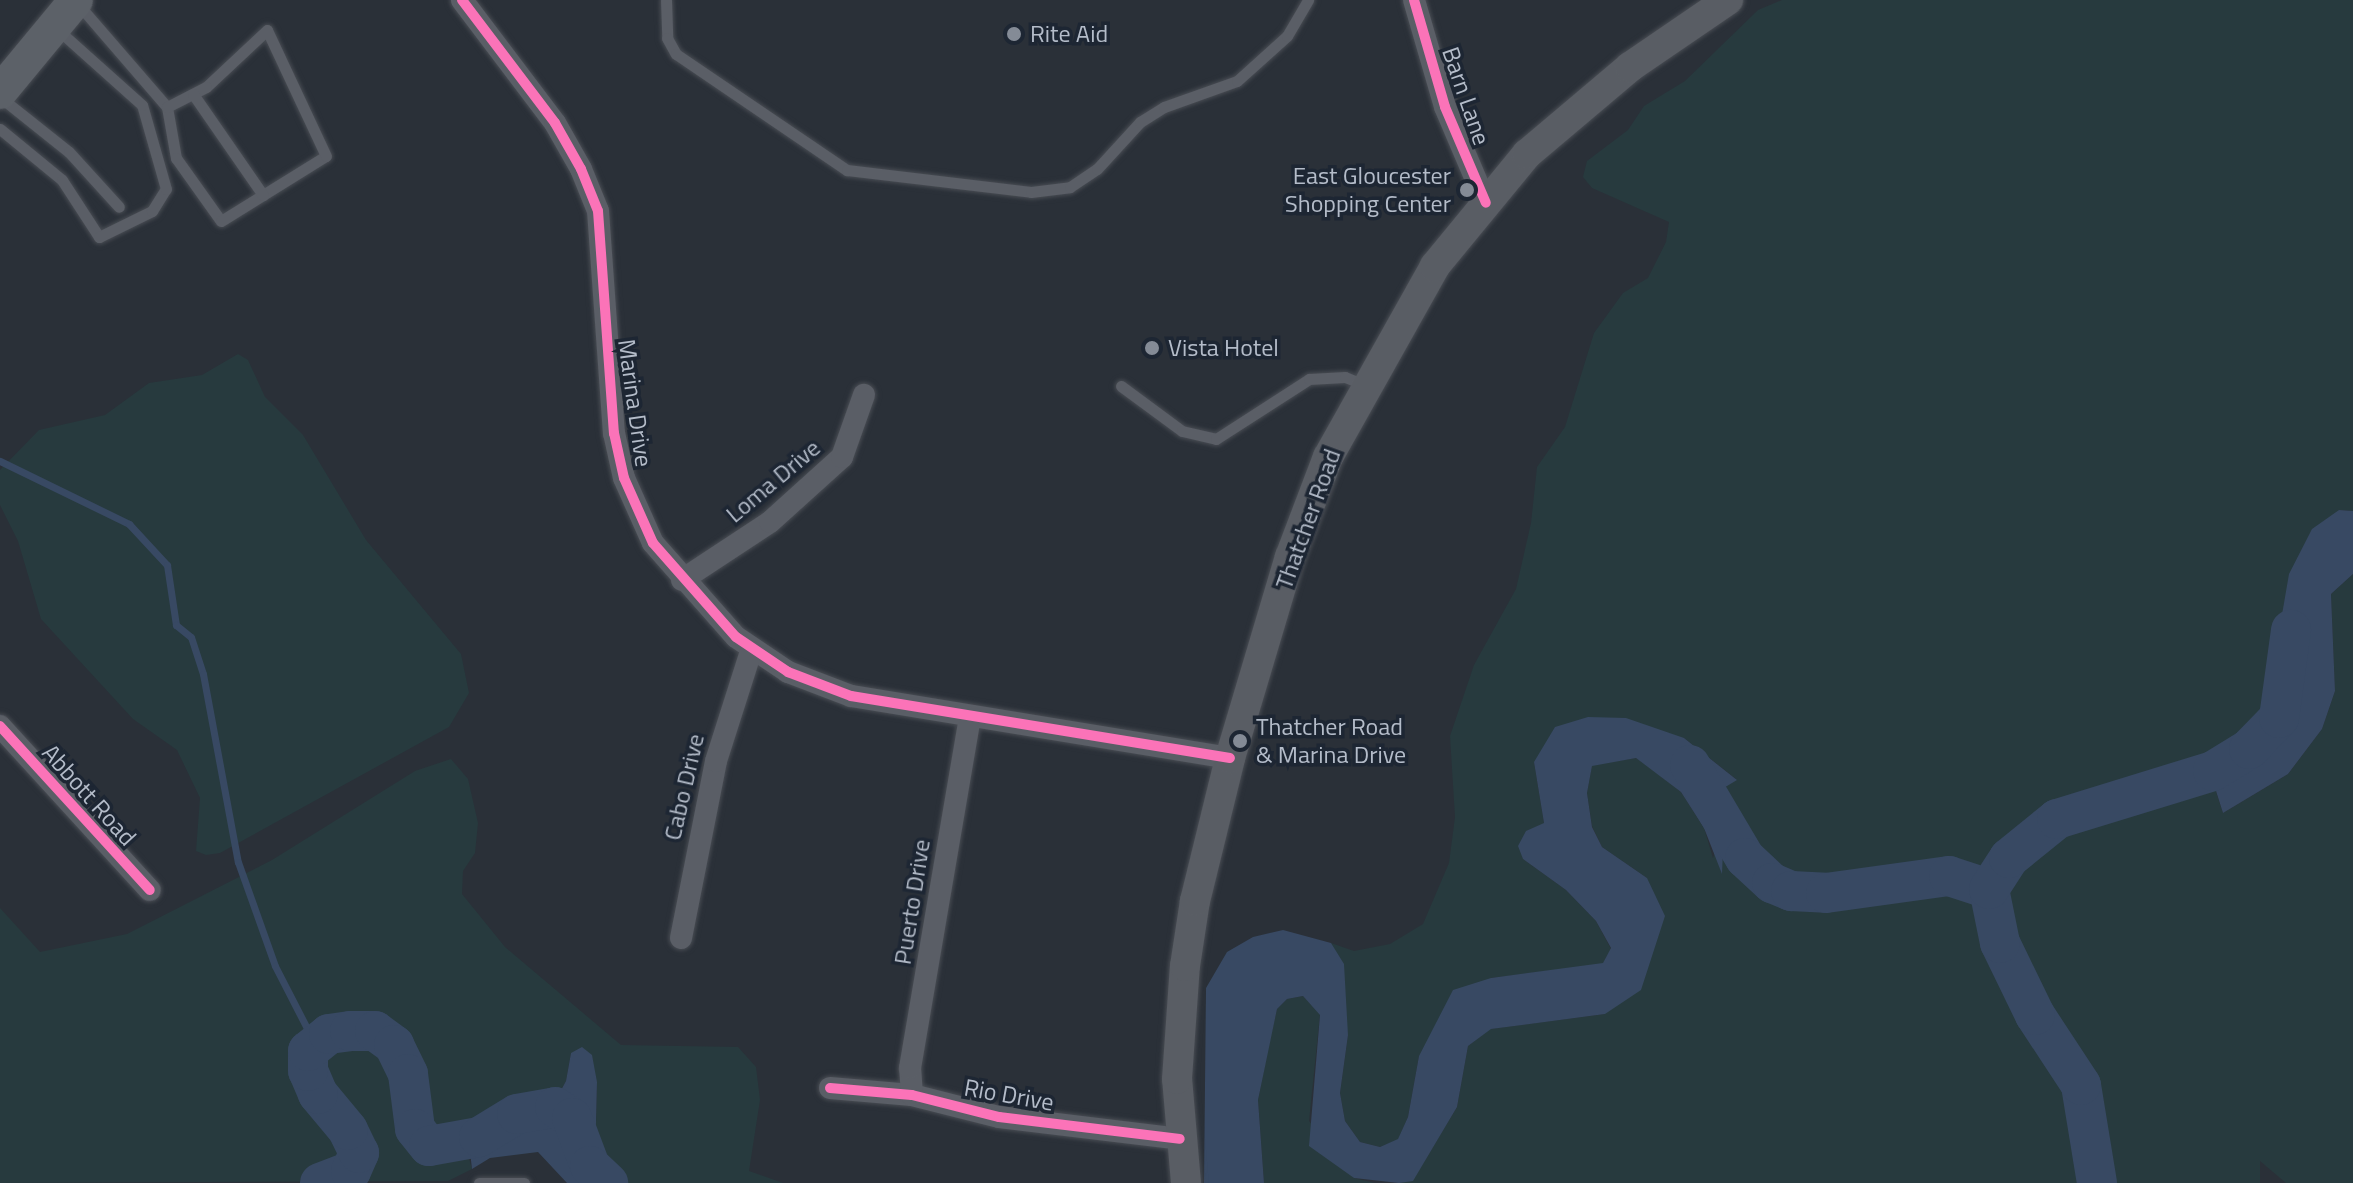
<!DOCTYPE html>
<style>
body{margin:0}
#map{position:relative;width:2353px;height:1183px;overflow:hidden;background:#2a3038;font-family:"Titillium Web",sans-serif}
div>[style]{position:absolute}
.green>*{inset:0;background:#273a3e}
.water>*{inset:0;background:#384963}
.stream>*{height:7px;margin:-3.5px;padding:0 3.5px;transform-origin:3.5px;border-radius:3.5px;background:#384963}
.river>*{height:40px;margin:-20px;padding:0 20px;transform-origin:20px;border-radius:20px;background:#384963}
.roads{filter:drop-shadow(0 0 2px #484c53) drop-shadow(0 0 2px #484c53)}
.lane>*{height:11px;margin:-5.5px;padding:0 5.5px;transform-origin:5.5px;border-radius:5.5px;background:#5a5e66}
.street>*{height:22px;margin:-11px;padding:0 11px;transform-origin:11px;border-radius:11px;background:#5a5e66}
.secondary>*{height:30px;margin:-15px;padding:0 15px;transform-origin:15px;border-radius:15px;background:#595d64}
.primary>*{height:34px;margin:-17px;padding:0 17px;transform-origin:17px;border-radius:17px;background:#5c6168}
.cycleway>*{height:10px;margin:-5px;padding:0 5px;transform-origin:5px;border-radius:5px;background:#fb73b8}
.dots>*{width:22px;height:22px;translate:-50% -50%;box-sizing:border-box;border:4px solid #1d2633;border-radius:50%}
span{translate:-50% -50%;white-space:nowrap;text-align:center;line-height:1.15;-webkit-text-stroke:7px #1d2633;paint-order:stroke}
.poi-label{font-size:24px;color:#b4bcc9}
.left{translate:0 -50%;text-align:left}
.right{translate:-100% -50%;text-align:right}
.street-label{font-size:24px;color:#b4bcc9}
</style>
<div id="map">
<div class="green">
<div style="clip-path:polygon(1782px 0,2353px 0,2353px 511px,2339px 510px,2278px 638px,2285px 686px,2277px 737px,2210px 773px,2223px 813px,2288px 774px,2322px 729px,2335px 691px,2331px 594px,2353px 574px,2353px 1183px,2286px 1183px,2260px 1161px,2260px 1183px,1399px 1183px,1413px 1180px,1457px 1107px,1468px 1046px,1490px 1029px,1605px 1014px,1647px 878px,1602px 847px,1592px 826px,1587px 793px,1592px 765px,1636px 758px,1661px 776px,1681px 792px,1704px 828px,1713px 858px,1724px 825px,1711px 794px,1736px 779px,1684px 738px,1534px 762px,1544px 823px,1523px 859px,1566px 890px,1596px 921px,1611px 949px,1603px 964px,1491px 978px,1419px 1056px,1408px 1117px,1398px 1140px,1380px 1147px,1360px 1142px,1345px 1121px,1340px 1093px,1348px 1035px,1331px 943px,1354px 951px,1390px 944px,1423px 924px,1449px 863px,1455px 817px,1450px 736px,1474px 665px,1516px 589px,1531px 523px,1537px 467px,1565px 427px,1594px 333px,1623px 293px,1648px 278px,1666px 242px,1669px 222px,1592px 188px,1583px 177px,1587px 161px,1628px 130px,1644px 106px,1685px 81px,1758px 10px)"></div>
<div style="clip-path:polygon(238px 354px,248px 360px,265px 397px,303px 435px,366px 540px,461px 654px,469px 693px,449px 727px,220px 853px,206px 855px,196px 851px,200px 798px,177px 750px,133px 719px,41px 619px,18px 541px,0 505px,0 470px,39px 430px,105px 415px,149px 383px,202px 375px)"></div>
<div style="clip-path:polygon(451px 759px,468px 779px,478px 823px,475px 853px,463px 871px,462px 894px,505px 947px,621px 1045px,738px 1047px,756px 1067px,760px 1100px,749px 1171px,783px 1183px,618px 1183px,595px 1162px,597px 1082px,571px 1053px,566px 1081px,553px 1105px,543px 1112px,529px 1112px,468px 1155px,472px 1169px,448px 1181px,0 1183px,0 908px,40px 952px,127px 934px,272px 860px,415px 771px)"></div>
<div style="clip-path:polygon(1303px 996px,1320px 1014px,1309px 1121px,1354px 1178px,1375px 1183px,1264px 1183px,1258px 1100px,1269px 1044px,1277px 1009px,1287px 999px)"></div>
</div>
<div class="water">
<div style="clip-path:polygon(2339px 510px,2353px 511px,2353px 574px,2331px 594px,2335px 691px,2322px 729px,2288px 774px,2223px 813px,2210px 772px,2277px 737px,2285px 686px,2278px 638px,2289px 574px,2312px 529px)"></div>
<div style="clip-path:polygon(1588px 717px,1626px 718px,1684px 738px,1737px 780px,1712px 795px,1724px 825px,1722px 874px,1704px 828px,1681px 792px,1636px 758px,1592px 766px,1587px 793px,1592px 827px,1602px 847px,1647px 878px,1665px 916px,1641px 990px,1605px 1014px,1491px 1029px,1468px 1046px,1457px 1107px,1413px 1181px,1399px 1183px,1354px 1178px,1309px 1146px,1320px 1015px,1303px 996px,1287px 999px,1277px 1009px,1258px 1100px,1264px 1183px,1204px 1183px,1206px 988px,1227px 952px,1253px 937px,1283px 930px,1331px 943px,1344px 964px,1348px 1035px,1340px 1093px,1345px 1121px,1360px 1142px,1380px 1147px,1398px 1139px,1408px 1117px,1419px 1056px,1453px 990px,1491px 978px,1603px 963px,1611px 948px,1596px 921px,1566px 890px,1523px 859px,1518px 846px,1526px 831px,1544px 823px,1534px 762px,1555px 727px)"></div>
<div style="clip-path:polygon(582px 1047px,592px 1055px,597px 1082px,595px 1162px,618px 1183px,567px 1183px,538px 1152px,490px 1158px,472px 1169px,469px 1143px,478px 1132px,553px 1105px,566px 1081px,571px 1053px)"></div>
</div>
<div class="stream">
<div style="left:0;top:461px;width:144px;rotate:26deg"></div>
<div style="left:129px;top:524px;width:56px;rotate:47.2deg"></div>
<div style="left:167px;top:565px;width:61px;rotate:81.5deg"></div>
<div style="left:176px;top:625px;width:19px;rotate:39deg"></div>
<div style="left:191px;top:637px;width:39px;rotate:72deg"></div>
<div style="left:203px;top:674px;width:191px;rotate:79.5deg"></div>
<div style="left:238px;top:862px;width:110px;rotate:70.4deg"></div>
<div style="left:275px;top:966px;width:85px;rotate:62.8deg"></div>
</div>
<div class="river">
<div style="left:1690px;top:765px;width:108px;rotate:59.4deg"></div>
<div style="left:1745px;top:858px;width:37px;rotate:43deg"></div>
<div style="left:1772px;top:883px;width:21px;rotate:23deg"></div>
<div style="left:1791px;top:891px;width:35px;rotate:3deg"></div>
<div style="left:1826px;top:893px;width:124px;rotate:-7.9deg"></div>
<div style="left:1949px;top:876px;width:42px;rotate:18deg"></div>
<div style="left:320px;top:1183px;width:33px;rotate:-21deg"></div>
<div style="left:351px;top:1171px;width:20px;rotate:-66deg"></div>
<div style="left:359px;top:1153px;width:25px;rotate:-116deg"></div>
<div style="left:348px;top:1130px;width:47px;rotate:-129.8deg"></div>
<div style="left:318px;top:1094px;width:25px;rotate:-113deg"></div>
<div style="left:308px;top:1071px;width:20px;rotate:-90deg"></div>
<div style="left:308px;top:1051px;width:27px;rotate:-39deg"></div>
<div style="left:329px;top:1034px;width:21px;rotate:-8deg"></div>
<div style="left:350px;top:1031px;width:25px"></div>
<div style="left:375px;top:1031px;width:24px;rotate:36deg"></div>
<div style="left:394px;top:1045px;width:32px;rotate:64deg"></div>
<div style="left:408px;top:1074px;width:55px;rotate:82.7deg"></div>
<div style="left:415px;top:1129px;width:22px;rotate:51deg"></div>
<div style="left:429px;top:1146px;width:51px;rotate:-10.2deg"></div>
<div style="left:479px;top:1137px;width:44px;rotate:-31.2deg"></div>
<div style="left:517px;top:1114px;width:39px;rotate:-10deg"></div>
<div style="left:555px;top:1107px;width:20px;rotate:33deg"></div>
<div style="left:572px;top:1118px;width:51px;rotate:69.4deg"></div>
<div style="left:590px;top:1166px;width:25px;rotate:43deg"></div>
<div style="left:2097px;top:1183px;width:99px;rotate:-99.3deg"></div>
<div style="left:2081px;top:1085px;width:84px;rotate:-123.3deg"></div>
<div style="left:2035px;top:1015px;width:80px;rotate:-115.9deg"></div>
<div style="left:2000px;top:943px;width:55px;rotate:-101.5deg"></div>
<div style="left:1989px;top:889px;width:37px;rotate:-57deg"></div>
<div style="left:2009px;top:858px;width:62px;rotate:-39.1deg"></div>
<div style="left:2057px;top:819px;width:163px;rotate:-17.1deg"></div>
<div style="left:2213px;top:771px;width:42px;rotate:-31.4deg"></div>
<div style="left:2249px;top:749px;width:43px;rotate:-45.9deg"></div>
<div style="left:2279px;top:718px;width:89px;rotate:-82.2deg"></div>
</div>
<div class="roads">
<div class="lane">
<div style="left:666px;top:0;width:38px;rotate:88deg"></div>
<div style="left:667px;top:38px;width:18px;rotate:61deg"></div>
<div style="left:676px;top:54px;width:207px;rotate:34.2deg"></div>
<div style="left:847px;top:170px;width:185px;rotate:6.8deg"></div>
<div style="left:1031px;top:192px;width:39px;rotate:-7deg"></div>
<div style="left:1070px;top:187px;width:32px;rotate:-34deg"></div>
<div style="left:1097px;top:169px;width:64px;rotate:-47.5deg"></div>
<div style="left:1140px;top:122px;width:28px;rotate:-32deg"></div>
<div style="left:1164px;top:107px;width:77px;rotate:-19.6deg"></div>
<div style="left:1237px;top:81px;width:67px;rotate:-42deg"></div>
<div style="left:1287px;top:36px;width:42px;rotate:-59.7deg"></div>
<div style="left:78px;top:4px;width:136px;rotate:49.2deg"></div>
<div style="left:167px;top:107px;width:52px;rotate:80deg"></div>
<div style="left:176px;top:158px;width:77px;rotate:54.5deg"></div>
<div style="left:221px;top:221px;width:123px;rotate:-31.8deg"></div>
<div style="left:326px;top:156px;width:139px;rotate:-115.1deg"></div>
<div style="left:267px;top:30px;width:83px;rotate:136.9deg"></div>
<div style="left:206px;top:87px;width:44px;rotate:152.9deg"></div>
<div style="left:193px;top:94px;width:123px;rotate:55.3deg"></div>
<div style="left:0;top:97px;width:88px;rotate:38.6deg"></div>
<div style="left:69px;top:152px;width:74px;rotate:47.7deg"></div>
<div style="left:0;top:129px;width:80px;rotate:39.4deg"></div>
<div style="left:62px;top:180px;width:68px;rotate:57deg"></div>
<div style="left:99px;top:237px;width:59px;rotate:-26.1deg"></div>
<div style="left:152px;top:211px;width:26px;rotate:-58deg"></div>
<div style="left:166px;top:189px;width:87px;rotate:-105.9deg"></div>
<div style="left:142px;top:105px;width:114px;rotate:-138.2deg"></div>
<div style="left:1121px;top:386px;width:76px;rotate:36.4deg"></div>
<div style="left:1182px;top:431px;width:35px;rotate:13deg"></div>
<div style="left:1216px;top:439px;width:111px;rotate:-32.8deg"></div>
<div style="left:1309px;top:379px;width:36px;rotate:-3deg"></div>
<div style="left:1345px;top:377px;width:22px;rotate:22deg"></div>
<div style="left:479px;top:1183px;width:45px"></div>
</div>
<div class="street">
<div style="left:462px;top:0;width:154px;rotate:52.9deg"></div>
<div style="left:555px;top:123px;width:53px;rotate:60.5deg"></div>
<div style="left:581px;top:169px;width:45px;rotate:68deg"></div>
<div style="left:598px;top:211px;width:223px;rotate:85.9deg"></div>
<div style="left:614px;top:433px;width:46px;rotate:77.5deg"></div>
<div style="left:624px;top:478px;width:71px;rotate:66deg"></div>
<div style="left:653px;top:543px;width:125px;rotate:48.6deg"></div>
<div style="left:736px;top:637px;width:63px;rotate:33.9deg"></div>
<div style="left:788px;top:672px;width:67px;rotate:20.9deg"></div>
<div style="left:851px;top:696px;width:384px;rotate:9.3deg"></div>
<div style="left:1414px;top:0;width:111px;rotate:73.8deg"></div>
<div style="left:1445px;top:107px;width:104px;rotate:66.9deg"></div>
<div style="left:682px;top:580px;width:105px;rotate:-33.4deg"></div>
<div style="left:770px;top:522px;width:97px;rotate:-42.1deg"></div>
<div style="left:842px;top:457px;width:66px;rotate:-70.5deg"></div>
<div style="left:0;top:726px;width:222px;rotate:47.6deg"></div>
<div style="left:681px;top:938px;width:180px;rotate:-78.8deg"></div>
<div style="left:716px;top:761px;width:115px;rotate:-72.3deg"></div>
<div style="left:830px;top:1088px;width:82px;rotate:4.9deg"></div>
<div style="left:912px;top:1095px;width:90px;rotate:14.2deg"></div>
<div style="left:999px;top:1117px;width:182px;rotate:6.9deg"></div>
<div style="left:912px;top:1095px;width:27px;rotate:-94deg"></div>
<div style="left:910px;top:1068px;width:356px;rotate:-80.3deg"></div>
</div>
<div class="secondary">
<div style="left:1186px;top:1183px;width:104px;rotate:-94.9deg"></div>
<div style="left:1177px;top:1079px;width:113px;rotate:-86deg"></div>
<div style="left:1185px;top:966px;width:66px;rotate:-81.3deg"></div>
<div style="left:1195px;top:901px;width:147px;rotate:-76.2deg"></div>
<div style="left:1230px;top:758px;width:210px;rotate:-73.4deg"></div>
<div style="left:1290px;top:557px;width:107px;rotate:-69.2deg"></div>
<div style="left:1328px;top:457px;width:219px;rotate:-60.7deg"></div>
<div style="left:1435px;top:266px;width:145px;rotate:-50.6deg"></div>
<div style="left:1527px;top:154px;width:135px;rotate:-40.2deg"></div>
<div style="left:1630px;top:67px;width:119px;rotate:-34.4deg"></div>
</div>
<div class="primary">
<div style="left:0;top:92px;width:119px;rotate:-50.4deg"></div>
</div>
</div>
<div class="cycleway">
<div style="left:462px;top:0;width:154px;rotate:52.9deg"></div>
<div style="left:555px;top:123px;width:53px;rotate:60.5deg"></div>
<div style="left:581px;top:169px;width:45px;rotate:68deg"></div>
<div style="left:598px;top:211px;width:223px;rotate:85.9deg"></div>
<div style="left:614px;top:433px;width:46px;rotate:77.5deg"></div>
<div style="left:624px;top:478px;width:71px;rotate:66deg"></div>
<div style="left:653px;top:543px;width:125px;rotate:48.6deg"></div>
<div style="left:736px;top:637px;width:63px;rotate:33.9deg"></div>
<div style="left:788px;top:672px;width:67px;rotate:20.9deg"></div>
<div style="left:851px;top:696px;width:384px;rotate:9.3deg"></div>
<div style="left:1414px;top:0;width:111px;rotate:73.8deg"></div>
<div style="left:1445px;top:107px;width:104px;rotate:66.9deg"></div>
<div style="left:0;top:726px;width:222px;rotate:47.6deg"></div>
<div style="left:830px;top:1088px;width:82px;rotate:4.9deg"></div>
<div style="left:912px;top:1095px;width:90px;rotate:14.2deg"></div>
<div style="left:999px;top:1117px;width:182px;rotate:6.9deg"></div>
</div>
<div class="dots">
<div style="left:1014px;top:34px;background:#848b96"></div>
<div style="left:1467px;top:190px;background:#848b96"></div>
<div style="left:1152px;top:348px;background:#848b96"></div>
<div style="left:1240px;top:741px;background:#848b96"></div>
</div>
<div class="poi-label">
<span class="left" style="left:1030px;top:34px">Rite Aid</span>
<span class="right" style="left:1451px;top:190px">East Gloucester<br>Shopping Center</span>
<span class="left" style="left:1168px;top:348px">Vista Hotel</span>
<span class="left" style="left:1256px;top:741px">Thatcher Road<br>&amp; Marina Drive</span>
</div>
<div class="street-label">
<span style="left:1466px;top:96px;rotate:71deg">Barn Lane</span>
<span style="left:635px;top:403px;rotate:82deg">Marina Drive</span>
<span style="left:773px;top:481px;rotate:-40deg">Loma Drive</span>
<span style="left:1308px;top:519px;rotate:-70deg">Thatcher Road</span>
<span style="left:684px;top:787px;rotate:-77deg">Cabo Drive</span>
<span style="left:89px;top:795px;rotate:48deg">Abbott Road</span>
<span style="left:912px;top:902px;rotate:-81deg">Puerto Drive</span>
<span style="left:1009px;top:1095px;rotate:10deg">Rio Drive</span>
</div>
</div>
